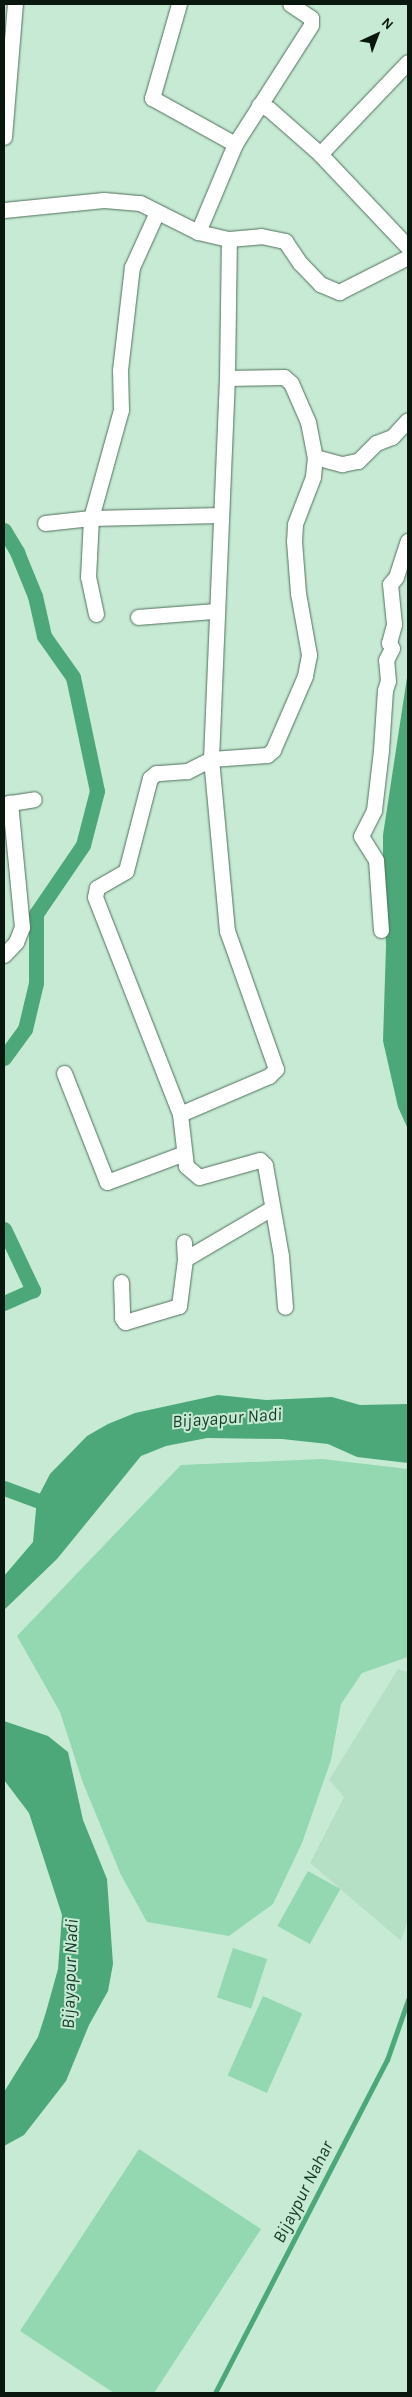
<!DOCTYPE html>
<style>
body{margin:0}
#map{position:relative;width:412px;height:2397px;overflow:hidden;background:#c7ead4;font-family:Karla,sans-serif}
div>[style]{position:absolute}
.built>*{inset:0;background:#b6e0c6}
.green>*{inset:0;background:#93d8b0;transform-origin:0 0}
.water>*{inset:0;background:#4ca878}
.stream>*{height:4.5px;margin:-2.25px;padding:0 2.25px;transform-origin:2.25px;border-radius:2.25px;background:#4ca878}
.canal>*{height:15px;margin:-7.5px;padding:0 7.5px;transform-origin:7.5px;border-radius:7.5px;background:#4ca878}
.roads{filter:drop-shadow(0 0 1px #50705d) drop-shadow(0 0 1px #50705d)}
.street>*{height:15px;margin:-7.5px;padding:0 7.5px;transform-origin:7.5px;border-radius:7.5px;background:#fff}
span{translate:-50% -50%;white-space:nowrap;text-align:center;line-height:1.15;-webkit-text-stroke:4px #c7ead4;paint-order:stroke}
.water-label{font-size:18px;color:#143c27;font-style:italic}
.frame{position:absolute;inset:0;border:5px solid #0a170f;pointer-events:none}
.north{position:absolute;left:352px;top:10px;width:50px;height:50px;-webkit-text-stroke:4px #c7ead4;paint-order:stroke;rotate:43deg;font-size:14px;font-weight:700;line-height:20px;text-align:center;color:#0a170f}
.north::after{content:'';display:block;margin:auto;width:18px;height:22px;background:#0a170f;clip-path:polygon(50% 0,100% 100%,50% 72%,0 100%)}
</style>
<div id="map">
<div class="built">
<div style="clip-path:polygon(398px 1669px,408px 1672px,408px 1920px,401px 1941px,310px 1863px,344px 1797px,329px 1780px)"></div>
</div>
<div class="green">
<div style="clip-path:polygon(322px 1459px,408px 1469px,408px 1657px,362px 1673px,341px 1704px,331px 1760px,302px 1843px,273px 1904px,229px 1936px,147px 1922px,121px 1875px,83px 1783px,60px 1712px,17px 1636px,181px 1465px)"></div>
<div style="left:308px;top:1871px;width:37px;height:63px;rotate:29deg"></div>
<div style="left:233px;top:1948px;width:36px;height:52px;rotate:18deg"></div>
<div style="left:263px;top:1996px;width:43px;height:87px;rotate:24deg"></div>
<div style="clip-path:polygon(139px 2149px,261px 2229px,154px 2393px,114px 2393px,20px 2331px)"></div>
</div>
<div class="water">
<div style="clip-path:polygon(408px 671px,408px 1129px,398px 1107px,383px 1041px,386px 946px,383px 866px,383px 835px)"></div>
<div style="clip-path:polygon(218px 1395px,266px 1400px,332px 1397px,360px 1405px,408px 1404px,408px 1463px,357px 1457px,328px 1444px,282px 1439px,207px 1438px,166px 1446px,141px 1456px,57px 1559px,4px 1610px,4px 1576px,33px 1542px,37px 1499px,50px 1474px,87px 1436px,108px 1424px,135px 1413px)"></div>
<div style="clip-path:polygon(4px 1721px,48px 1736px,68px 1752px,83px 1820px,107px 1879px,113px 1964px,108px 1991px,89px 2025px,66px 2081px,24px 2135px,4px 2146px,4px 2092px,38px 2037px,46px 2012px,58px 1969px,62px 1915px,29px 1813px,4px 1780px)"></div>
</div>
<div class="stream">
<div style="left:215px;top:2393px;width:375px;rotate:-62.7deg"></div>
<div style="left:387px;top:2060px;width:64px;rotate:-70.7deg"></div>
</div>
<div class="canal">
<div style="left:4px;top:530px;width:26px;rotate:59deg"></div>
<div style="left:17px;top:552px;width:48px;rotate:67.8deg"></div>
<div style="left:35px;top:596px;width:41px;rotate:77.3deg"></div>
<div style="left:44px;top:636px;width:50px;rotate:54.7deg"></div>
<div style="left:73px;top:677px;width:116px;rotate:78.1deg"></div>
<div style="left:97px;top:791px;width:56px;rotate:104.5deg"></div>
<div style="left:83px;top:845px;width:83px;rotate:124.3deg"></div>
<div style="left:36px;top:914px;width:69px;rotate:90deg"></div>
<div style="left:36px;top:983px;width:47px;rotate:103.4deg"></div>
<div style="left:25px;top:1029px;width:36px;rotate:126deg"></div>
<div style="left:4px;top:1229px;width:68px;rotate:64.6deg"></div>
<div style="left:33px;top:1290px;width:32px;rotate:156deg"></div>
<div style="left:4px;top:1488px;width:49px;rotate:20.3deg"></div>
<div style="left:50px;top:1505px;width:7px;rotate:117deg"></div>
</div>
<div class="roads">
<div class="street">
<div style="left:179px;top:4px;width:98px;rotate:106deg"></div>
<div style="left:152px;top:98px;width:95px;rotate:29deg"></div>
<div style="left:259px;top:105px;width:11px;rotate:22deg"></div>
<div style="left:269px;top:109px;width:68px;rotate:41.4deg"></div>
<div style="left:320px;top:154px;width:128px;rotate:46.6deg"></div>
<div style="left:4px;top:137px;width:133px;rotate:-85.3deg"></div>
<div style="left:320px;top:154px;width:127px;rotate:-46.3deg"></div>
<div style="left:4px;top:210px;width:100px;rotate:-5.7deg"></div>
<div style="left:104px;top:200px;width:36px;rotate:5deg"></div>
<div style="left:140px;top:203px;width:65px;rotate:26.6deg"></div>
<div style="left:198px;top:232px;width:32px;rotate:13deg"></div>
<div style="left:229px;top:239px;width:32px;rotate:-5deg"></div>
<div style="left:261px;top:236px;width:25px;rotate:12deg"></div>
<div style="left:285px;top:241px;width:27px;rotate:56deg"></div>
<div style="left:300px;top:263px;width:29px;rotate:46deg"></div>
<div style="left:320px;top:284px;width:21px;rotate:23deg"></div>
<div style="left:339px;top:292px;width:77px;rotate:-26.9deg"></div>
<div style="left:198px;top:232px;width:95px;rotate:-67.2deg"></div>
<div style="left:235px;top:144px;width:141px;rotate:-57.4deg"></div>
<div style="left:311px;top:25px;width:7px;rotate:-90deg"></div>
<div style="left:311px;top:18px;width:25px;rotate:-146deg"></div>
<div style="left:227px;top:378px;width:57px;rotate:-1deg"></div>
<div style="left:284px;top:377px;width:9px;rotate:41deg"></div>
<div style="left:291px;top:383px;width:43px;rotate:66.4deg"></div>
<div style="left:308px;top:422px;width:36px;rotate:79deg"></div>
<div style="left:315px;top:457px;width:20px;rotate:96deg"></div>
<div style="left:313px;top:477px;width:50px;rotate:111deg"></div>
<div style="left:295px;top:524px;width:17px;rotate:93deg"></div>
<div style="left:294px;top:541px;width:52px;rotate:85.6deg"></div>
<div style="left:298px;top:593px;width:63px;rotate:79.9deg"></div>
<div style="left:309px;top:655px;width:21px;rotate:101deg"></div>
<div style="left:305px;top:676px;width:81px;rotate:113.4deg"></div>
<div style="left:273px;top:750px;width:8px;rotate:140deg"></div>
<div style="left:267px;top:755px;width:56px;rotate:175.9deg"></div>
<div style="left:211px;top:759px;width:27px;rotate:153deg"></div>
<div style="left:187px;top:771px;width:31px;rotate:176deg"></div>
<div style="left:156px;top:773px;width:8px;rotate:140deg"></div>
<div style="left:150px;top:778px;width:96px;rotate:104.5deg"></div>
<div style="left:126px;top:871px;width:34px;rotate:150deg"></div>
<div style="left:97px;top:888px;width:9px;rotate:103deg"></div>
<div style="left:95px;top:897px;width:233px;rotate:68.6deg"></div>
<div style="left:180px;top:1114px;width:52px;rotate:83.4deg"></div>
<div style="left:186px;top:1166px;width:17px;rotate:40deg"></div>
<div style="left:199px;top:1177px;width:63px;rotate:-15.6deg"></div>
<div style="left:260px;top:1160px;width:7px;rotate:45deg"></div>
<div style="left:265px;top:1165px;width:92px;rotate:80deg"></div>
<div style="left:281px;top:1256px;width:51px;rotate:85.5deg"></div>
<div style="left:315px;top:457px;width:28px;rotate:15deg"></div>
<div style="left:342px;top:464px;width:16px;rotate:-11deg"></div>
<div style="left:358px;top:461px;width:25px;rotate:-45deg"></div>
<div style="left:376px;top:443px;width:17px;rotate:-21deg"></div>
<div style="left:392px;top:437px;width:23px;rotate:-47deg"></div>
<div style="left:45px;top:523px;width:46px;rotate:-6.2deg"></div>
<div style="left:91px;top:518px;width:130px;rotate:-1.3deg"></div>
<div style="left:96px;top:614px;width:38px;rotate:-102deg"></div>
<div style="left:88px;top:577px;width:59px;rotate:-87.1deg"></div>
<div style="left:91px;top:518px;width:112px;rotate:-74.5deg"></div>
<div style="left:121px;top:410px;width:40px;rotate:-91.4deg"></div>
<div style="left:120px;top:370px;width:104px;rotate:-83.4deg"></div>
<div style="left:132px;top:267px;width:60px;rotate:-65.6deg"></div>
<div style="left:138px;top:617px;width:77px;rotate:-4.5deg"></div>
<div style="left:4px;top:804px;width:30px;rotate:-9deg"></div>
<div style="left:381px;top:930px;width:70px;rotate:-94.1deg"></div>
<div style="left:376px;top:860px;width:28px;rotate:-122deg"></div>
<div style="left:361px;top:836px;width:29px;rotate:-63deg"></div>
<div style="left:374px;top:810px;width:60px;rotate:-83.3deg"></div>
<div style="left:381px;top:750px;width:60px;rotate:-86.2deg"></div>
<div style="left:385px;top:690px;width:9px;rotate:-72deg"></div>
<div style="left:388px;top:681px;width:21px;rotate:-95deg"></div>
<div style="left:386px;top:660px;width:13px;rotate:-63deg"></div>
<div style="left:392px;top:648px;width:6px;rotate:-121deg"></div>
<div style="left:389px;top:643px;width:20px;rotate:-75deg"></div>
<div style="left:394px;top:624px;width:40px;rotate:-95.7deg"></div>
<div style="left:390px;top:584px;width:9px;rotate:-49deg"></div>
<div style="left:396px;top:577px;width:38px;rotate:-72deg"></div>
<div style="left:4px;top:955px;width:18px;rotate:-47deg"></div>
<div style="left:16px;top:942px;width:16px;rotate:-68deg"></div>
<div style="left:22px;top:927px;width:125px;rotate:-95.5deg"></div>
<div style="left:64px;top:1073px;width:117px;rotate:68.5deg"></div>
<div style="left:107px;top:1182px;width:82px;rotate:-20.6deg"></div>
<div style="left:180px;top:1114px;width:97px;rotate:-23.1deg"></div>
<div style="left:269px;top:1076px;width:10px;rotate:-45deg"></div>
<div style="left:276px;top:1069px;width:146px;rotate:-109.5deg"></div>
<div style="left:227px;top:931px;width:173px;rotate:-95.3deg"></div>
<div style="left:211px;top:759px;width:381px;rotate:-87.6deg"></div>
<div style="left:227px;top:378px;width:139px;rotate:-89.2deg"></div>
<div style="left:184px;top:1242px;width:17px;rotate:87deg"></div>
<div style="left:121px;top:1282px;width:36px;rotate:88deg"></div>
<div style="left:122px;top:1318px;width:5px;rotate:53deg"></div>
<div style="left:125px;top:1322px;width:56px;rotate:-16.5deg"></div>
<div style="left:179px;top:1306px;width:47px;rotate:-82.7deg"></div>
<div style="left:185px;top:1259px;width:101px;rotate:-30.4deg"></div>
</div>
</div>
<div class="water-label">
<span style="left:227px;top:1418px;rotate:-4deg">Bijayapur Nadi</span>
<span style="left:70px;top:1974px;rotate:-88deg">Bijayapur Nadi</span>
<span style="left:303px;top:2192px;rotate:-63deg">Bijaypur Nahar</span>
</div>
<div class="frame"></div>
<div class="north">N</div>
</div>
